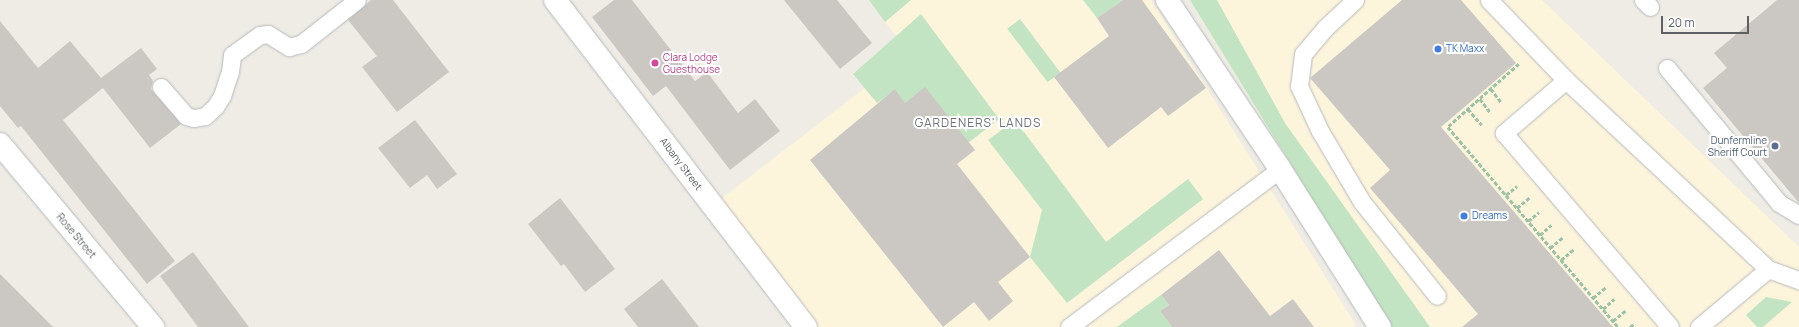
<!DOCTYPE html>
<style>
body{margin:0}
#map{position:relative;width:1799px;height:327px;overflow:hidden;background:#eeece4;font-family:Manrope,sans-serif}
div>[style]{position:absolute}
.commercial>*{inset:0;background:#fcf4db}
.green>*{inset:0;background:#c2e4c2;transform-origin:0 0}
.building>*{inset:0;background:#cbc8c4}
.path>*{height:2.5px;margin-top:-1.25px;transform-origin:0;background:repeating-linear-gradient(90deg,#9ac2a6 0 4px,transparent 0 6px)}
.roads{filter:drop-shadow(0 0 1px #b7b9bd) drop-shadow(0 0 1px #b7b9bd)}
.lane>*{height:17px;margin:-8.5px;padding:0 8.5px;transform-origin:8.5px;border-radius:8.5px;background:#fff}
.street>*{height:22px;margin:-11px;padding:0 11px;transform-origin:11px;border-radius:11px;background:#fff}
.dots>*{width:11px;height:11px;translate:-50% -50%;box-sizing:border-box;border:2px solid #fff;border-radius:50%}
span{translate:-50% -50%;white-space:nowrap;text-align:center;line-height:1.15;-webkit-text-stroke:4px #fff;paint-order:stroke}
.shop-label{font-size:10px;color:#366cbe}
.left{translate:0 -50%;text-align:left}
.hotel-label{font-size:10px;color:#b23c85}
.service-label{font-size:10px;color:#4e5e75}
.right{translate:-100% -50%;text-align:right}
.street-label{font-size:10px;color:#5c6064}
.quarter-label{font-size:12px;color:#6d7176;letter-spacing:1px}
.scale{position:absolute;left:1661px;top:16px;width:88px;height:18px;box-sizing:border-box;border:2px solid #5c6064;border-top:0;padding-left:5px;font-size:12px;line-height:14px;white-space:nowrap;color:#5c6064;-webkit-text-stroke:3px #fff;paint-order:stroke}
</style>
<div id="map">
<div class="commercial">
<div style="clip-path:polygon(911px 0,1151px 0,1356px 325px,1353px 327px,806px 327px,713px 205px,910px 53px,885px 22px)"></div>
<div style="clip-path:polygon(1190px 0,1542px 0,1799px 247px,1799px 327px,1391px 327px)"></div>
</div>
<div class="green">
<div style="clip-path:polygon(869px 0,911px 0,885px 22px)"></div>
<div style="clip-path:polygon(1083px 0,1123px 0,1097px 18px)"></div>
<div style="clip-path:polygon(1190px 0,1217px 0,1285px 123px,1430px 327px,1391px 327px)"></div>
<div style="clip-path:polygon(921px 14px,999px 119px,968px 143px,905px 103px,895px 90px,877px 103px,853px 74px)"></div>
<div style="left:1020px;top:19px;width:67px;height:16px;rotate:53deg"></div>
<div style="clip-path:polygon(1015px 120px,1106px 242px,1188px 179px,1203px 199px,1067px 303px,1030px 257px,1042px 210px,988px 140px)"></div>
<div style="clip-path:polygon(1161px 295px,1169px 305px,1160px 311px,1172px 327px,1117px 327px)"></div>
<div style="clip-path:polygon(1766px 297px,1792px 302px,1763px 327px,1757px 327px,1746px 315px)"></div>
</div>
<div class="building">
<div style="clip-path:polygon(371px 0,393px 0,449px 72px,397px 112px,362px 67px,377px 56px,348px 20px)"></div>
<div style="clip-path:polygon(614px 0,632px 0,695px 81px,707px 72px,738px 113px,755px 99px,780px 131px,730px 170px,666px 86px,653px 96px,592px 17px)"></div>
<div style="clip-path:polygon(784px 0,837px 0,872px 43px,840px 69px)"></div>
<div style="clip-path:polygon(1123px 0,1142px 0,1206px 88px,1168px 116px,1161px 107px,1108px 148px,1054px 77px,1109px 36px,1097px 18px)"></div>
<div style="clip-path:polygon(1402px 0,1461px 0,1516px 63px,1441px 127px,1613px 327px,1462px 327px,1478px 314px,1370px 188px,1390px 170px,1310px 78px)"></div>
<div style="clip-path:polygon(1777px 0,1799px 0,1799px 203px,1703px 88px,1727px 68px,1714px 53px)"></div>
<div style="clip-path:polygon(0 21px,38px 68px,70px 41px,101px 78px,141px 48px,157px 69px,149px 75px,153px 81px,151px 89px,181px 124px,150px 148px,103px 88px,63px 120px,175px 261px,147px 284px,21px 126px,18px 128px,0 106px)"></div>
<div style="clip-path:polygon(925px 87px,975px 150px,957px 164px,1030px 257px,998px 282px,1013px 301px,989px 321px,974px 302px,943px 327px,810px 160px,895px 89px,905px 103px)"></div>
<div style="clip-path:polygon(415px 120px,457px 174px,437px 189px,427px 175px,410px 188px,378px 148px)"></div>
<div style="clip-path:polygon(560px 198px,615px 269px,585px 292px,564px 264px,561px 266px,528px 224px)"></div>
<div style="clip-path:polygon(1219px 250px,1270px 316px,1293px 299px,1314px 327px,1172px 327px,1160px 311px,1169px 305px,1161px 295px)"></div>
<div style="clip-path:polygon(193px 252px,249px 327px,198px 327px,160px 276px)"></div>
<div style="clip-path:polygon(0 274px,53px 327px,0 327px)"></div>
<div style="clip-path:polygon(662px 279px,699px 327px,638px 327px,624px 309px)"></div>
</div>
<div class="path">
<div style="left:1519px;top:64px;width:95px;rotate:138.4deg"></div>
<div style="left:1448px;top:127px;width:262px;rotate:49.6deg"></div>
<div style="left:1491px;top:89px;width:18px;rotate:52deg"></div>
<div style="left:1480px;top:99px;width:18px;rotate:52deg"></div>
<div style="left:1468px;top:109px;width:21px;rotate:49deg"></div>
<div style="left:1506px;top:195px;width:14px;rotate:-39deg"></div>
<div style="left:1517px;top:208px;width:16px;rotate:-40deg"></div>
<div style="left:1528px;top:221px;width:14px;rotate:-39deg"></div>
<div style="left:1540px;top:235px;width:15px;rotate:-42deg"></div>
<div style="left:1550px;top:248px;width:16px;rotate:-40deg"></div>
<div style="left:1561px;top:260px;width:16px;rotate:-40deg"></div>
<div style="left:1593px;top:298px;width:16px;rotate:-40deg"></div>
<div style="left:1603px;top:309px;width:15px;rotate:-42deg"></div>
<div style="left:1613px;top:321px;width:16px;rotate:-40deg"></div>
<div style="left:1630px;top:327px;width:6px;rotate:-39deg"></div>
</div>
<div class="roads">
<div class="lane">
<div style="left:1355px;top:0;width:41px;rotate:137deg"></div>
<div style="left:1325px;top:28px;width:34px;rotate:130deg"></div>
<div style="left:1303px;top:54px;width:32px;rotate:97deg"></div>
<div style="left:1299px;top:86px;width:50px;rotate:65deg"></div>
<div style="left:1320px;top:131px;width:82px;rotate:59.4deg"></div>
<div style="left:1362px;top:202px;width:120px;rotate:51.4deg"></div>
<div style="left:1489px;top:0;width:111px;rotate:46.1deg"></div>
<div style="left:1566px;top:80px;width:258px;rotate:43.1deg"></div>
<div style="left:1754px;top:256px;width:19px;rotate:43deg"></div>
<div style="left:1768px;top:269px;width:33px;rotate:20deg"></div>
<div style="left:1643px;top:0;width:10px;rotate:45deg"></div>
<div style="left:1667px;top:68px;width:175px;rotate:50.3deg"></div>
<div style="left:1779px;top:203px;width:23px;rotate:31deg"></div>
<div style="left:1566px;top:80px;width:82px;rotate:139.5deg"></div>
<div style="left:1504px;top:133px;width:255px;rotate:49.4deg"></div>
<div style="left:161px;top:87px;width:38px;rotate:49deg"></div>
<div style="left:186px;top:116px;width:8px;rotate:14deg"></div>
<div style="left:194px;top:118px;width:11px;rotate:-10deg"></div>
<div style="left:205px;top:116px;width:13px;rotate:-42deg"></div>
<div style="left:215px;top:107px;width:13px;rotate:-58deg"></div>
<div style="left:222px;top:96px;width:25px;rotate:-72deg"></div>
<div style="left:230px;top:72px;width:17px;rotate:-83deg"></div>
<div style="left:232px;top:55px;width:34px;rotate:-36deg"></div>
<div style="left:260px;top:35px;width:8px;rotate:-7deg"></div>
<div style="left:268px;top:34px;width:25px;rotate:32deg"></div>
<div style="left:289px;top:47px;width:12px;rotate:-14deg"></div>
<div style="left:301px;top:44px;width:71px;rotate:-38.2deg"></div>
<div style="left:1069px;top:327px;width:264px;rotate:-36.8deg"></div>
<div style="left:1699px;top:327px;width:90px;rotate:-40deg"></div>
</div>
<div class="street">
<div style="left:555px;top:0;width:412px;rotate:52.5deg"></div>
<div style="left:1167px;top:0;width:203px;rotate:56.2deg"></div>
<div style="left:1280px;top:169px;width:187px;rotate:57.7deg"></div>
<div style="left:0;top:144px;width:239px;rotate:50.1deg"></div>
</div>
</div>
<div class="dots">
<div style="left:1438px;top:49px;background:#3f7fe0"></div>
<div style="left:655px;top:63px;background:#d1479c"></div>
<div style="left:1775px;top:146px;background:#5c6f8a"></div>
<div style="left:1464px;top:216px;background:#3f7fe0"></div>
</div>
<div class="shop-label">
<span class="left" style="left:1446px;top:49px">TK Maxx</span>
<span class="left" style="left:1472px;top:216px">Dreams</span>
</div>
<div class="hotel-label">
<span class="left" style="left:663px;top:63px">Clara Lodge<br>Guesthouse</span>
</div>
<div class="service-label">
<span class="right" style="left:1767px;top:146px">Dunfermline<br>Sheriff Court</span>
</div>
<div class="street-label">
<span style="left:681px;top:164px;rotate:53deg">Albany Street</span>
<span style="left:76px;top:236px;rotate:50deg">Rose Street</span>
</div>
<div class="quarter-label">
<span style="left:978px;top:123px">GARDENERS' LANDS</span>
</div>
<div class="scale">20 m</div>
</div>
